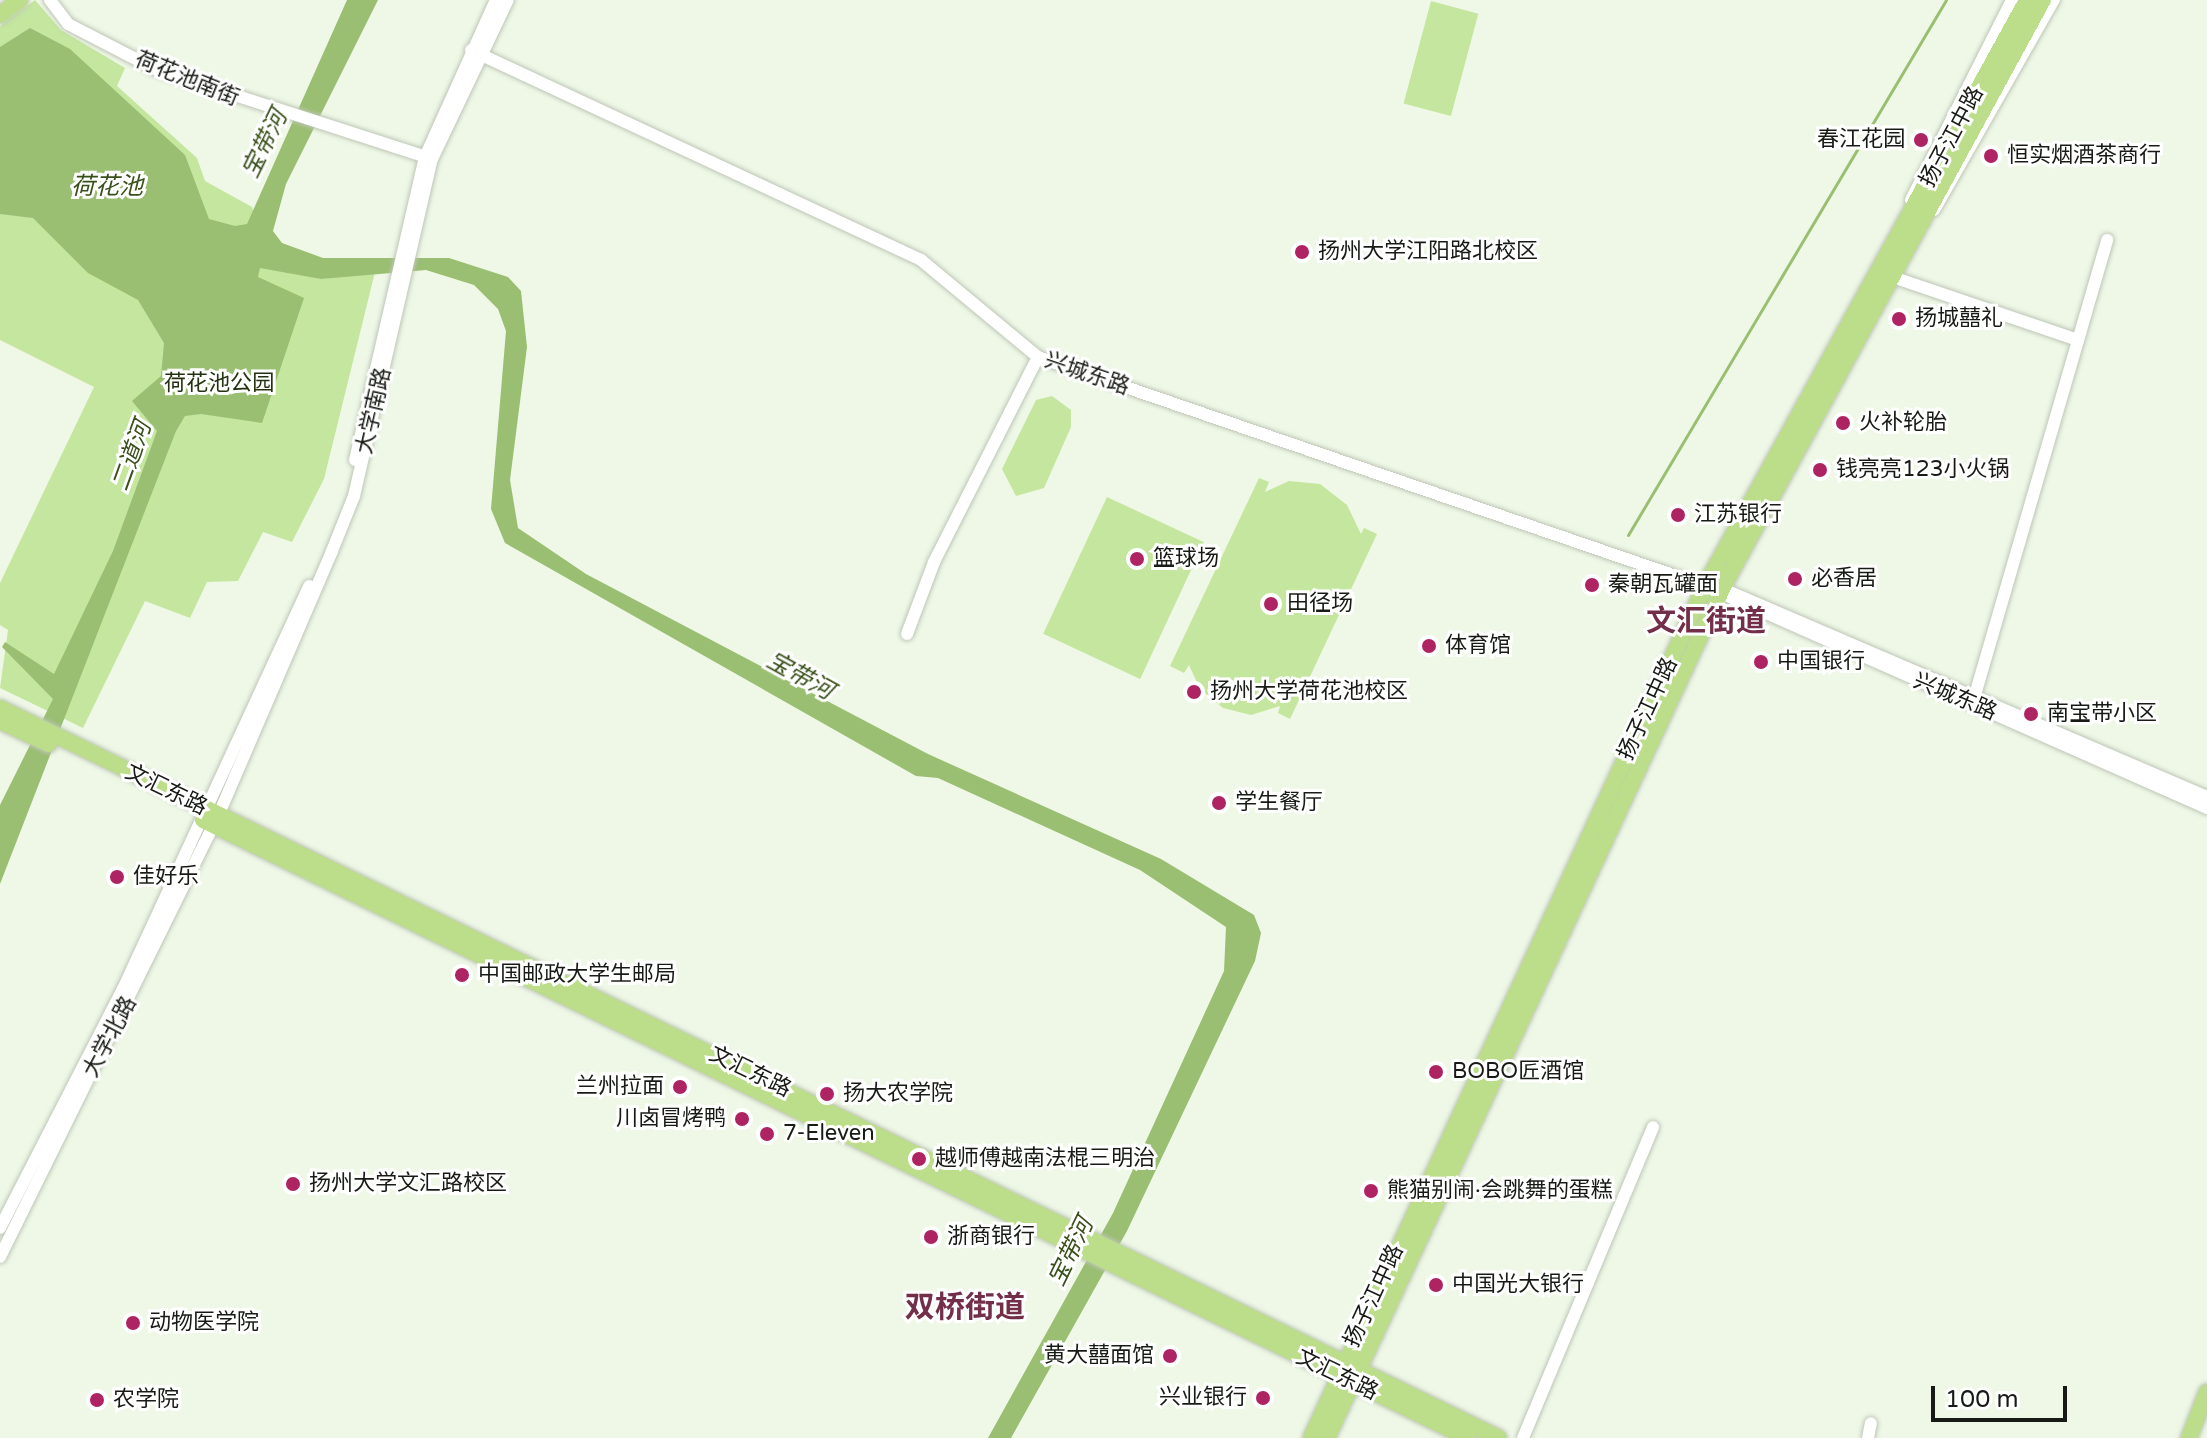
<!DOCTYPE html>
<meta charset="utf-8">
<style>
body{margin:0}
#map{position:relative;width:2207px;height:1438px;overflow:hidden;background:#eff8e7;font-family:"Varela Round","Noto Sans SC",sans-serif}
div>[style]{position:absolute}
.green>*{inset:0;background:#c4e69f;transform-origin:0 0}
.water>*{inset:0;background:#9abe72}
.stream>*{height:3px;margin:-1.5px;padding:0 1.5px;transform-origin:1.5px;border-radius:1.5px;background:#9abe72}
.roads{filter:drop-shadow(0 0 2px #bec6b6) drop-shadow(0 0 2px #bec6b6)}
.minor>*{height:12px;margin:-6px;padding:0 6px;transform-origin:6px;border-radius:6px;background:#fff}
.major>*{height:16px;margin:-8px;padding:0 8px;transform-origin:8px;border-radius:8px;background:#bcdd8a}
.dots>*{width:22px;height:22px;translate:-50% -50%;box-sizing:border-box;border:4px solid #fff;border-radius:50%}
span{translate:-50% -50%;white-space:nowrap;text-align:center;line-height:1.15;-webkit-text-stroke:6px #fff;paint-order:stroke}
.street-label{font-size:22px;color:#181b15}
.poi-label{font-size:22px;color:#181b15}
.right{translate:-100% -50%;text-align:right}
.left{translate:0 -50%;text-align:left}
.park-label{font-size:22px;color:#243211}
.water-label{font-size:24px;color:#39501a;font-style:italic}
.district-label{font-size:30px;color:#732f48;font-weight:700}
.scale{position:absolute;left:1931px;top:1386px;width:136px;height:36px;box-sizing:border-box;border:4px solid #181b15;border-top:0;padding-left:10px;font-size:24px;line-height:28px;white-space:nowrap;color:#181b15;-webkit-text-stroke:6px #fff;paint-order:stroke}
</style>
<div id="map">
<div class="green">
<div style="clip-path:polygon(35px 0,61px 30px,125px 68px,117px 86px,197px 158px,205px 181px,252px 207px,272px 268px,321px 279px,375px 272px,324px 479px,292px 542px,263px 532px,238px 581px,207px 582px,190px 618px,145px 601px,83px 728px,0 688px,8px 630px,0 625px,0 583px,94px 387px,0 340px,0 26px)"></div>
<div style="left:1431px;top:1px;width:49px;height:106px;rotate:15deg"></div>
<div style="clip-path:polygon(1052px 396px,1071px 410px,1071px 427px,1044px 488px,1016px 496px,1002px 469px,1036px 400px)"></div>
<div style="clip-path:polygon(1259px 478px,1269px 482px,1265px 492px,1289px 481px,1320px 484px,1347px 505px,1361px 534px,1364px 528px,1377px 534px,1290px 719px,1278px 713px,1280px 706px,1251px 715px,1223px 708px,1200px 689px,1189px 665px,1184px 673px,1170px 666px)"></div>
<div style="left:1107px;top:497px;width:107px;height:151px;rotate:25deg"></div>
</div>
<div class="water">
<div style="clip-path:polygon(347px 0,378px 0,286px 184px,273px 231px,282px 243px,323px 258px,449px 258px,508px 277px,521px 291px,527px 347px,510px 480px,518px 528px,586px 574px,928px 754px,1161px 859px,1254px 915px,1261px 933px,1255px 961px,1127px 1231px,1011px 1438px,988px 1438px,1113px 1213px,1224px 971px,1226px 927px,1140px 870px,938px 778px,916px 776px,505px 543px,491px 509px,506px 331px,498px 309px,474px 285px,426px 270px,321px 279px,260px 268px,258px 277px,304px 298px,262px 423px,201px 414px,185px 416px,176px 431px,0 884px,0 805px,53px 699px,2px 647px,5px 642px,54px 674px,113px 551px,157px 431px,132px 401px,161px 376px,164px 343px,138px 300px,88px 273px,33px 218px,0 214px,0 47px,30px 28px,70px 49px,185px 155px,209px 219px,235px 226px,247px 224px)"></div>
</div>
<div class="stream">
<div style="left:1628px;top:535px;width:622px;rotate:-59.27deg"></div>
</div>
<div class="roads">
<div class="minor">
<div style="left:50px;top:0;width:30px;rotate:53deg"></div>
<div style="left:68px;top:24px;width:100px;rotate:27.3deg"></div>
<div style="left:157px;top:70px;width:286px;rotate:17.9deg"></div>
<div style="left:471px;top:50px;width:497px;rotate:25deg"></div>
<div style="left:921px;top:260px;width:152px;rotate:39.7deg"></div>
<div style="left:1038px;top:357px;width:705px;rotate:18.95deg"></div>
<div style="left:1705px;top:586px;width:549px;rotate:23.86deg"></div>
<div style="left:1911px;top:200px;width:224px;rotate:-63.2deg"></div>
<div style="left:1934px;top:210px;width:242px;rotate:-60.3deg"></div>
<div style="left:1884px;top:274px;width:205px;rotate:18.8deg"></div>
<div style="left:355px;top:460px;width:311px;rotate:-77deg"></div>
<div style="left:425px;top:157px;width:172px;rotate:-65.7deg"></div>
<div style="left:1716px;top:586px;width:534px;rotate:23.25deg"></div>
<div style="left:907px;top:634px;width:77px;rotate:-69.4deg"></div>
<div style="left:934px;top:562px;width:230px;rotate:-63.1deg"></div>
<div style="left:1975px;top:695px;width:474px;rotate:-73.8deg"></div>
<div style="left:0;top:1228px;width:269px;rotate:-62.8deg"></div>
<div style="left:123px;top:989px;width:444px;rotate:-65.2deg"></div>
<div style="left:0;top:1257px;width:492px;rotate:-63.7deg"></div>
<div style="left:218px;top:816px;width:288px;rotate:-66.7deg"></div>
<div style="left:332px;top:551px;width:59px;rotate:-68.2deg"></div>
<div style="left:354px;top:496px;width:346px;rotate:-77deg"></div>
<div style="left:432px;top:159px;width:176px;rotate:-64.5deg"></div>
<div style="left:1523px;top:1438px;width:337px;rotate:-67.3deg"></div>
<div style="left:1868px;top:1438px;width:15px;rotate:-79deg"></div>
</div>
<div class="major">
<div style="left:0;top:15px;width:25px;rotate:-37deg"></div>
<div style="left:0;top:708px;width:1667px;rotate:25.97deg"></div>
<div style="left:0;top:721px;width:54px;rotate:25.1deg"></div>
<div style="left:203px;top:820px;width:1408px;rotate:26.04deg"></div>
<div style="left:1311px;top:1438px;width:939px;rotate:-65.18deg"></div>
<div style="left:1705px;top:586px;width:669px;rotate:-61.21deg"></div>
<div style="left:1327px;top:1438px;width:941px;rotate:-65.04deg"></div>
<div style="left:1724px;top:585px;width:666px;rotate:-61.4deg"></div>
<div style="left:2189px;top:1438px;width:49px;rotate:-68.6deg"></div>
</div>
</div>
<div class="dots">
<div style="left:1921px;top:140px;background:#ae2361"></div>
<div style="left:1991px;top:156px;background:#ae2361"></div>
<div style="left:1302px;top:252px;background:#ae2361"></div>
<div style="left:1899px;top:319px;background:#ae2361"></div>
<div style="left:1843px;top:423px;background:#ae2361"></div>
<div style="left:1820px;top:470px;background:#ae2361"></div>
<div style="left:1678px;top:515px;background:#ae2361"></div>
<div style="left:1137px;top:559px;background:#ae2361"></div>
<div style="left:1795px;top:579px;background:#ae2361"></div>
<div style="left:1592px;top:585px;background:#ae2361"></div>
<div style="left:1271px;top:604px;background:#ae2361"></div>
<div style="left:1429px;top:646px;background:#ae2361"></div>
<div style="left:1761px;top:662px;background:#ae2361"></div>
<div style="left:1194px;top:692px;background:#ae2361"></div>
<div style="left:2031px;top:714px;background:#ae2361"></div>
<div style="left:1219px;top:803px;background:#ae2361"></div>
<div style="left:117px;top:877px;background:#ae2361"></div>
<div style="left:462px;top:975px;background:#ae2361"></div>
<div style="left:1436px;top:1072px;background:#ae2361"></div>
<div style="left:680px;top:1087px;background:#ae2361"></div>
<div style="left:827px;top:1094px;background:#ae2361"></div>
<div style="left:742px;top:1119px;background:#ae2361"></div>
<div style="left:767px;top:1134px;background:#ae2361"></div>
<div style="left:919px;top:1159px;background:#ae2361"></div>
<div style="left:293px;top:1184px;background:#ae2361"></div>
<div style="left:1371px;top:1191px;background:#ae2361"></div>
<div style="left:931px;top:1237px;background:#ae2361"></div>
<div style="left:1436px;top:1285px;background:#ae2361"></div>
<div style="left:133px;top:1323px;background:#ae2361"></div>
<div style="left:1170px;top:1356px;background:#ae2361"></div>
<div style="left:1263px;top:1398px;background:#ae2361"></div>
<div style="left:97px;top:1400px;background:#ae2361"></div>
</div>
<div class="street-label">
<span style="left:187px;top:79px;rotate:22deg">荷花池南街</span>
<span style="left:1952px;top:137px;rotate:-62deg">扬子江中路</span>
<span style="left:1087px;top:374px;rotate:19deg">兴城东路</span>
<span style="left:374px;top:411px;rotate:-77deg">大学南路</span>
<span style="left:1955px;top:697px;rotate:23deg">兴城东路</span>
<span style="left:1648px;top:709px;rotate:-65deg">扬子江中路</span>
<span style="left:166px;top:790px;rotate:26deg">文汇东路</span>
<span style="left:110px;top:1037px;rotate:-62deg">大学北路</span>
<span style="left:750px;top:1072px;rotate:26deg">文汇东路</span>
<span style="left:1374px;top:1296px;rotate:-65deg">扬子江中路</span>
<span style="left:1337px;top:1375px;rotate:26deg">文汇东路</span>
</div>
<div class="poi-label">
<span class="right" style="left:1905px;top:140px">春江花园</span>
<span class="left" style="left:2007px;top:156px">恒实烟酒茶商行</span>
<span class="left" style="left:1318px;top:252px">扬州大学江阳路北校区</span>
<span class="left" style="left:1915px;top:319px">扬城囍礼</span>
<span class="left" style="left:1859px;top:423px">火补轮胎</span>
<span class="left" style="left:1836px;top:470px">钱亮亮123小火锅</span>
<span class="left" style="left:1694px;top:515px">江苏银行</span>
<span class="left" style="left:1153px;top:559px">篮球场</span>
<span class="left" style="left:1811px;top:579px">必香居</span>
<span class="left" style="left:1608px;top:585px">秦朝瓦罐面</span>
<span class="left" style="left:1287px;top:604px">田径场</span>
<span class="left" style="left:1445px;top:646px">体育馆</span>
<span class="left" style="left:1777px;top:662px">中国银行</span>
<span class="left" style="left:1210px;top:692px">扬州大学荷花池校区</span>
<span class="left" style="left:2047px;top:714px">南宝带小区</span>
<span class="left" style="left:1235px;top:803px">学生餐厅</span>
<span class="left" style="left:133px;top:877px">佳好乐</span>
<span class="left" style="left:478px;top:975px">中国邮政大学生邮局</span>
<span class="left" style="left:1452px;top:1072px">BOBO匠酒馆</span>
<span class="right" style="left:664px;top:1087px">兰州拉面</span>
<span class="left" style="left:843px;top:1094px">扬大农学院</span>
<span class="right" style="left:726px;top:1119px">川卤冒烤鸭</span>
<span class="left" style="left:783px;top:1134px">7-Eleven</span>
<span class="left" style="left:935px;top:1159px">越师傅越南法棍三明治</span>
<span class="left" style="left:309px;top:1184px">扬州大学文汇路校区</span>
<span class="left" style="left:1387px;top:1191px">熊猫别闹·会跳舞的蛋糕</span>
<span class="left" style="left:947px;top:1237px">浙商银行</span>
<span class="left" style="left:1452px;top:1285px">中国光大银行</span>
<span class="left" style="left:149px;top:1323px">动物医学院</span>
<span class="right" style="left:1154px;top:1356px">黄大囍面馆</span>
<span class="right" style="left:1247px;top:1398px">兴业银行</span>
<span class="left" style="left:113px;top:1400px">农学院</span>
</div>
<div class="park-label">
<span style="left:219px;top:384px">荷花池公园</span>
</div>
<div class="water-label">
<span style="left:265px;top:144px;rotate:-64deg">宝带河</span>
<span style="left:107px;top:187px">荷花池</span>
<span style="left:132px;top:456px;rotate:-70deg">二道河</span>
<span style="left:800px;top:676px;rotate:29deg">宝带河</span>
<span style="left:1071px;top:1252px;rotate:-64deg">宝带河</span>
</div>
<div class="district-label">
<span style="left:1706px;top:622px">文汇街道</span>
<span style="left:965px;top:1308px">双桥街道</span>
</div>
<div class="scale">100 m</div>
</div>
